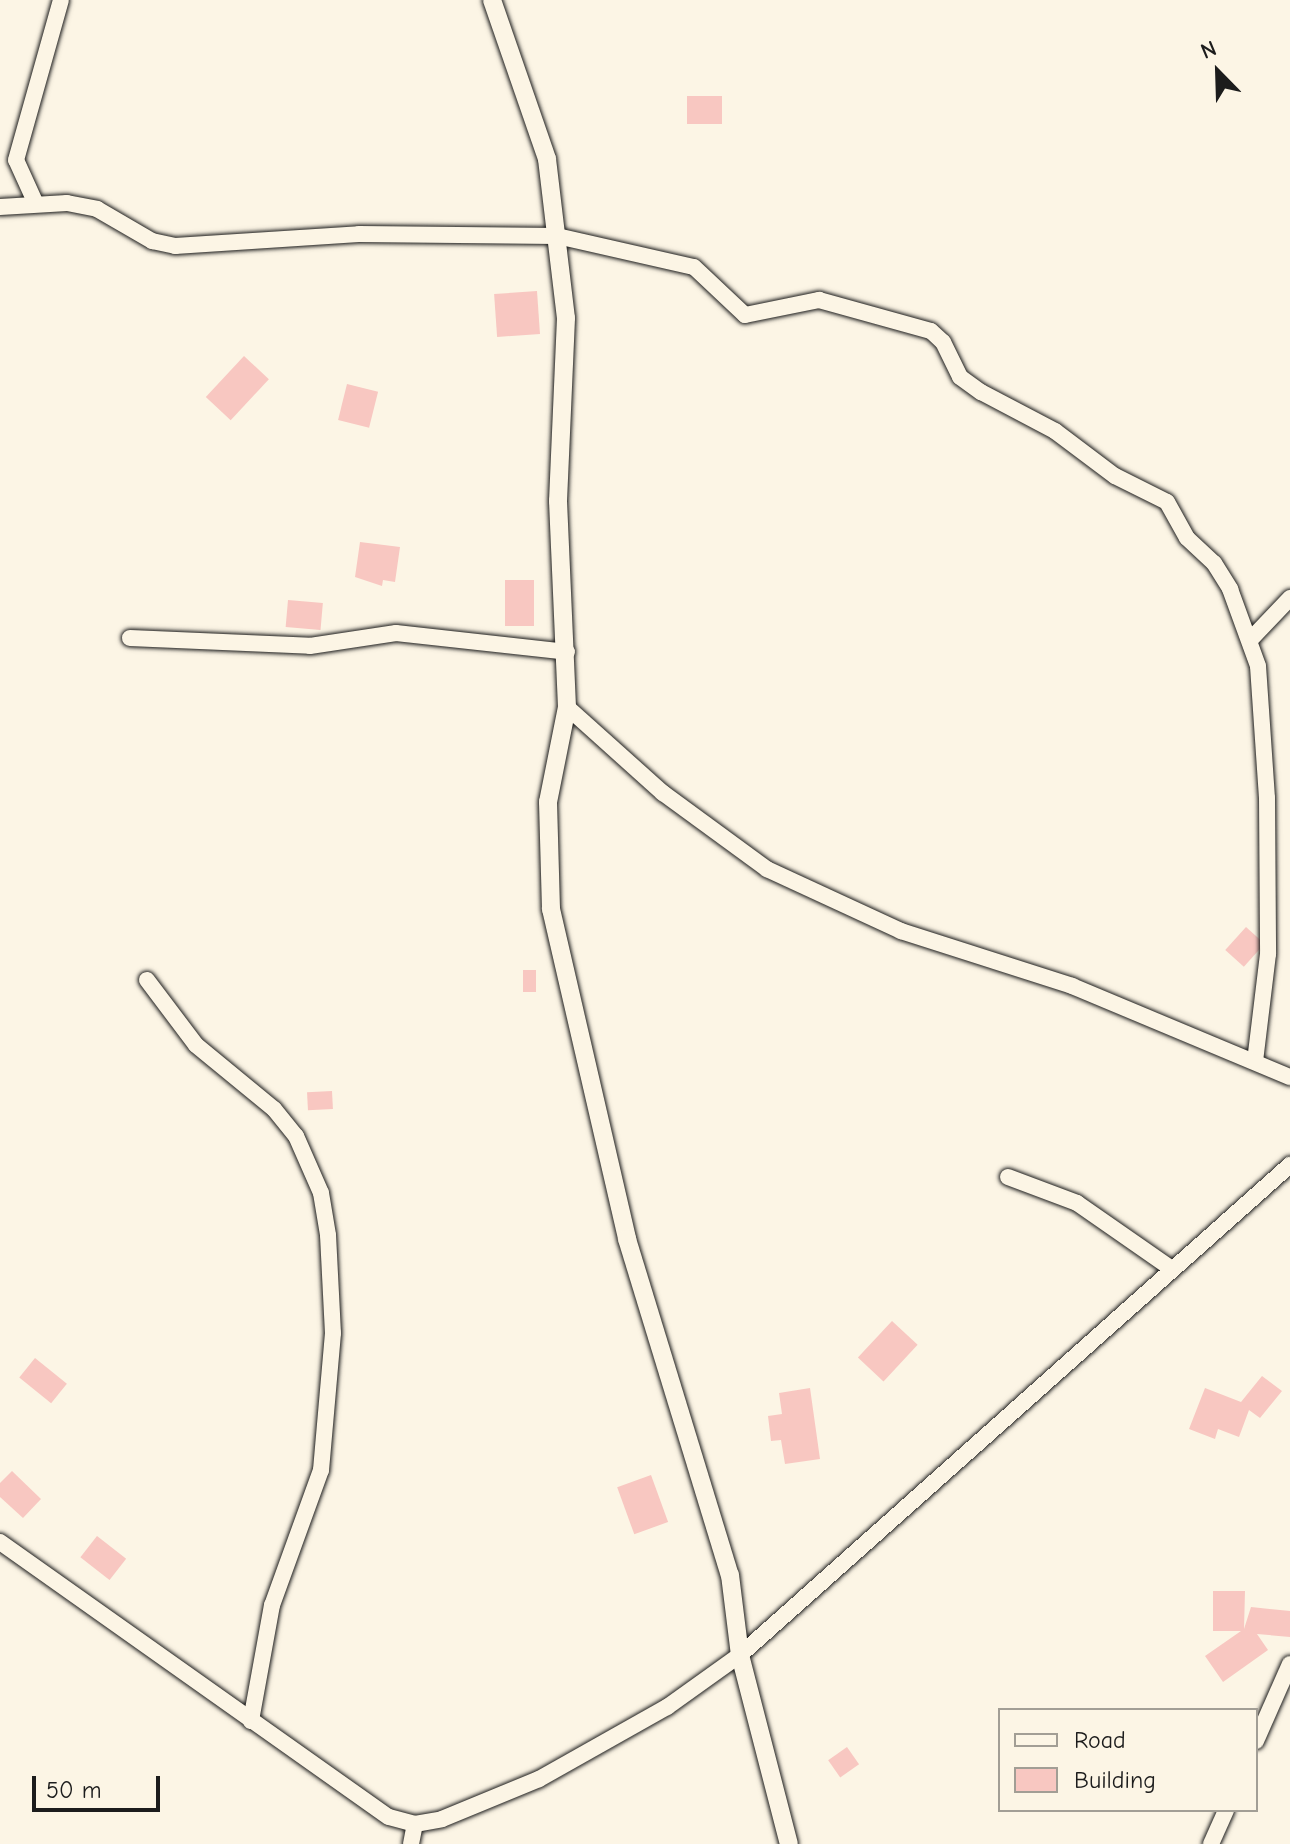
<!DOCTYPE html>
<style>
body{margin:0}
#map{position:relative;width:1290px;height:1844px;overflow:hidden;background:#fcf5e5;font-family:"Comic Neue",sans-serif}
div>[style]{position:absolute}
.building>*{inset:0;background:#f8c7c1;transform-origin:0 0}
.roads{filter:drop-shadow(0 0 2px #1c1c1c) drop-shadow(0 0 2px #1c1c1c)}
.minor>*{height:16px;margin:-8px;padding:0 8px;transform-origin:8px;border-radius:8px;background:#fcf5e5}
.tertiary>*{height:18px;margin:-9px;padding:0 9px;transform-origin:9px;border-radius:9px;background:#fcf5e5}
span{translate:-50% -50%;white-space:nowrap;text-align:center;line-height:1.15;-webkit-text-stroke:6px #fcf5e5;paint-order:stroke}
.legend{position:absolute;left:998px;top:1708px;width:260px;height:104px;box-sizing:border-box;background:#fcf5e5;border:2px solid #a29e95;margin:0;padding:10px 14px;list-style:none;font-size:24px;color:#1c1c1c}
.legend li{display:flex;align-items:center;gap:16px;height:40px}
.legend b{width:40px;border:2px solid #a29e95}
.north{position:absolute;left:1178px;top:32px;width:80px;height:80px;-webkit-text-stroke:6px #fcf5e5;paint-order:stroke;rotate:337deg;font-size:22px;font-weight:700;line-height:32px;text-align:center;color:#1c1c1c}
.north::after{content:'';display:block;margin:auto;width:28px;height:36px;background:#1c1c1c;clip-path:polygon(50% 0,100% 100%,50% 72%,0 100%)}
.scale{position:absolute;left:32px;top:1776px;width:128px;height:36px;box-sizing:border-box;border:4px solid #1c1c1c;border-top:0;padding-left:10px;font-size:24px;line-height:28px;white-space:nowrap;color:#1c1c1c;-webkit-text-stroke:6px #fcf5e5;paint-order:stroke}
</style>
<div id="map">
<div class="building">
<div style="left:687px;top:96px;width:35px;height:28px"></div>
<div style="left:537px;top:291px;width:43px;height:43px;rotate:86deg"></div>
<div style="left:244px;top:356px;width:34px;height:56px;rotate:43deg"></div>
<div style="left:347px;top:384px;width:32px;height:37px;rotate:14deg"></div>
<div style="clip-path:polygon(360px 542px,400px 547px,395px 582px,383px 580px,382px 586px,355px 577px)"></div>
<div style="left:505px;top:580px;width:29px;height:46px"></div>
<div style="left:288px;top:600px;width:35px;height:27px;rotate:5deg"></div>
<div style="left:1246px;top:927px;width:25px;height:31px;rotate:42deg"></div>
<div style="left:523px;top:970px;width:13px;height:22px"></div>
<div style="left:332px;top:1091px;width:18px;height:25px;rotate:87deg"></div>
<div style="left:892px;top:1321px;width:35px;height:50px;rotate:43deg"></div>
<div style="left:35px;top:1358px;width:41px;height:25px;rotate:39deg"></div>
<div style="clip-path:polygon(1262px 1376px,1282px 1391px,1260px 1418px,1249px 1410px,1239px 1437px,1218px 1429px,1215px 1439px,1189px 1429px,1205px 1388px,1241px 1402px)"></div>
<div style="clip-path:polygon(810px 1388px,820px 1459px,785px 1464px,781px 1440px,771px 1441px,768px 1416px,782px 1414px,779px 1393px)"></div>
<div style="clip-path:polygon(12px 1471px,41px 1499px,23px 1518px,0 1497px,0 1483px)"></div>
<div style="left:651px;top:1475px;width:50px;height:36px;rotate:70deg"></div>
<div style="left:97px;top:1536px;width:37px;height:27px;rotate:38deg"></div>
<div style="clip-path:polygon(1213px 1591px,1245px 1591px,1244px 1629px,1251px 1607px,1290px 1611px,1290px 1637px,1257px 1634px,1268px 1650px,1223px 1682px,1205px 1656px,1241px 1631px,1213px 1631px)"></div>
<div style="left:847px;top:1747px;width:21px;height:23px;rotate:55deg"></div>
</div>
<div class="roads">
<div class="minor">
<div style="left:36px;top:204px;width:48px;rotate:-114.4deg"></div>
<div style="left:16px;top:160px;width:166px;rotate:-74.3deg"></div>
<div style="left:0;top:207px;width:67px;rotate:-3.4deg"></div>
<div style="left:67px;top:203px;width:31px;rotate:11deg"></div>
<div style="left:97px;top:209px;width:64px;rotate:30.2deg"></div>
<div style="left:152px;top:241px;width:24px;rotate:12deg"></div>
<div style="left:175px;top:246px;width:184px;rotate:-3.7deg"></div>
<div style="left:359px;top:234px;width:198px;rotate:0.6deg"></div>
<div style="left:557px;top:236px;width:140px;rotate:12.8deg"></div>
<div style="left:694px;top:267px;width:70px;rotate:43.3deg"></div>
<div style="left:745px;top:315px;width:76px;rotate:-11.5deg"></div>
<div style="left:819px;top:300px;width:116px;rotate:15.5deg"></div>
<div style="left:931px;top:331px;width:16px;rotate:43deg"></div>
<div style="left:943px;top:342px;width:39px;rotate:64deg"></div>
<div style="left:960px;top:377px;width:26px;rotate:36deg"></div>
<div style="left:981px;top:392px;width:84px;rotate:27.8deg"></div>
<div style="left:1055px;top:431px;width:75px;rotate:36.9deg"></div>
<div style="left:1115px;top:476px;width:58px;rotate:26.6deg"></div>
<div style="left:1167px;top:502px;width:41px;rotate:60.9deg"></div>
<div style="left:1187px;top:538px;width:37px;rotate:43deg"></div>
<div style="left:1214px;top:563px;width:31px;rotate:58deg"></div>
<div style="left:1230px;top:589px;width:82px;rotate:70deg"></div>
<div style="left:1258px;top:666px;width:132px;rotate:86.1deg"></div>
<div style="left:1267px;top:798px;width:156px;rotate:89.6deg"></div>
<div style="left:1268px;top:954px;width:108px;rotate:96.9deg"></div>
<div style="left:130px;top:638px;width:180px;rotate:2.5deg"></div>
<div style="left:310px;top:646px;width:87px;rotate:-8.6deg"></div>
<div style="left:396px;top:633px;width:172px;rotate:6.3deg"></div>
<div style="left:1251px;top:639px;width:57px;rotate:-46.4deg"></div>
<div style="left:567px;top:707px;width:129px;rotate:41.9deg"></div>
<div style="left:663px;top:793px;width:129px;rotate:36.2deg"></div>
<div style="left:767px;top:869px;width:148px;rotate:24.8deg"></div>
<div style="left:901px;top:931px;width:180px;rotate:17.8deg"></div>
<div style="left:1072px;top:986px;width:236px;rotate:22.7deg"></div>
<div style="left:147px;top:980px;width:81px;rotate:53deg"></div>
<div style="left:196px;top:1045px;width:101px;rotate:39.4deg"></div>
<div style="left:274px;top:1109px;width:35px;rotate:51deg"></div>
<div style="left:296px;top:1136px;width:62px;rotate:66.3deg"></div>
<div style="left:321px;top:1193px;width:43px;rotate:80.5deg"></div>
<div style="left:328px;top:1235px;width:98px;rotate:87.1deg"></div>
<div style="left:333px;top:1333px;width:138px;rotate:95deg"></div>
<div style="left:321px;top:1470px;width:144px;rotate:109.9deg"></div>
<div style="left:272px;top:1605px;width:118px;rotate:100.3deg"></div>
<div style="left:1008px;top:1177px;width:74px;rotate:20.6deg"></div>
<div style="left:1077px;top:1203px;width:116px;rotate:34.8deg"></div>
<div style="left:0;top:1542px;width:476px;rotate:35.3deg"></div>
<div style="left:389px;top:1817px;width:27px;rotate:15deg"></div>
<div style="left:415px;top:1824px;width:27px;rotate:-10deg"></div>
<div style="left:442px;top:1819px;width:105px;rotate:-22.4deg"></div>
<div style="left:539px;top:1779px;width:147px;rotate:-29.4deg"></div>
<div style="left:667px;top:1707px;width:90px;rotate:-35.5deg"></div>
<div style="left:740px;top:1655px;width:737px;rotate:-41.7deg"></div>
<div style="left:1256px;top:1741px;width:84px;rotate:-66.2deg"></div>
<div style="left:411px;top:1844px;width:20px;rotate:-79deg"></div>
<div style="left:1211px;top:1844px;width:37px;rotate:-66deg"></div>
</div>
<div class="tertiary">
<div style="left:492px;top:0;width:168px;rotate:70.9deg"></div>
<div style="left:547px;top:159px;width:160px;rotate:83.2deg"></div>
<div style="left:566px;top:318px;width:183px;rotate:92.5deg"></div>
<div style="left:558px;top:501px;width:206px;rotate:87.5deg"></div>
<div style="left:567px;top:707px;width:97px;rotate:101.3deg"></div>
<div style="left:548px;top:802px;width:107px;rotate:88.4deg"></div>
<div style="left:551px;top:909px;width:339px;rotate:77deg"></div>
<div style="left:627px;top:1239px;width:351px;rotate:73deg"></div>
<div style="left:730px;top:1575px;width:81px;rotate:82.9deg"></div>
<div style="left:740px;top:1655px;width:195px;rotate:75.5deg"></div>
</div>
</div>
<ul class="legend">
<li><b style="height:10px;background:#fcf5e5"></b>Road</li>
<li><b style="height:22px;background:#f8c7c1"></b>Building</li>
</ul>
<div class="north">N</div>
<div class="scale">50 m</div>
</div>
